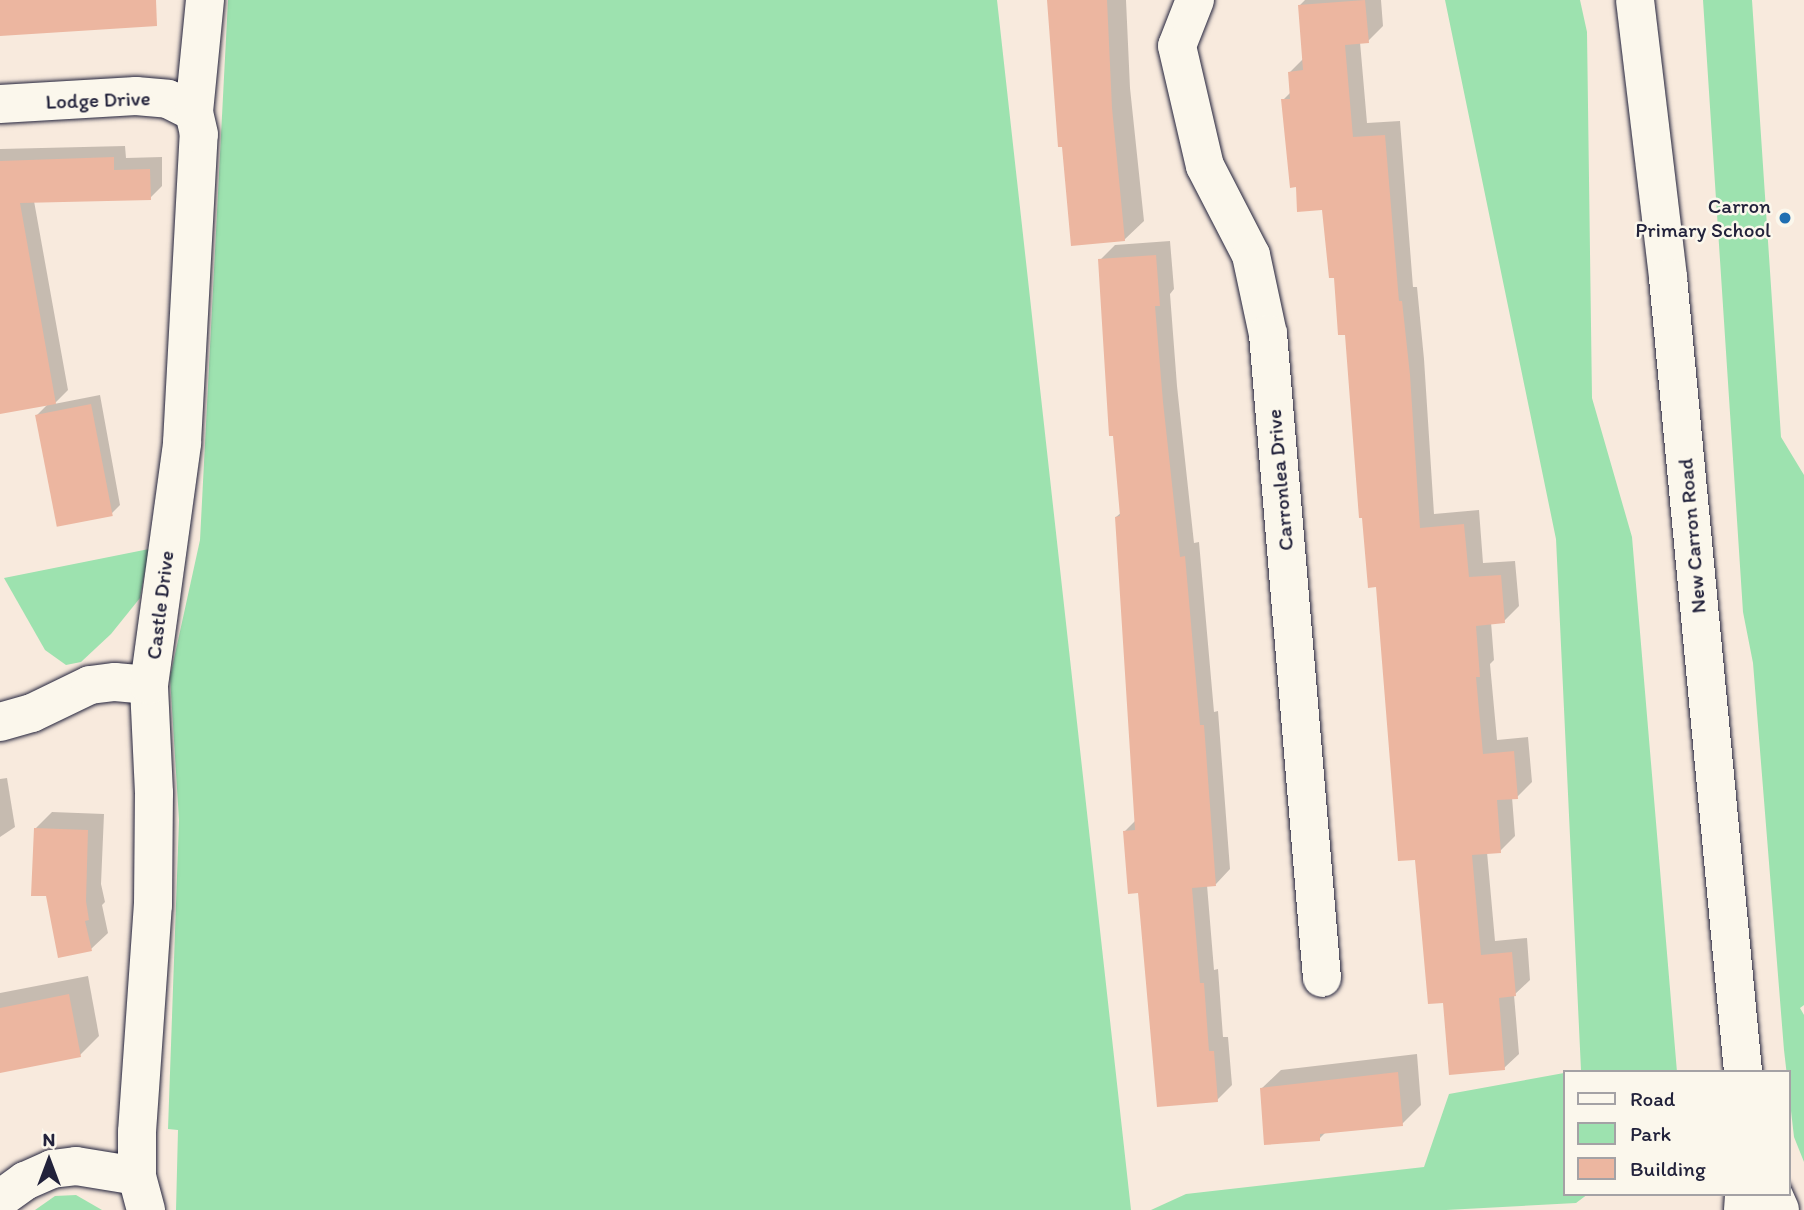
<!DOCTYPE html>
<style>
body{margin:0}
#map{position:relative;width:1804px;height:1210px;overflow:hidden;background:#f8eadd;font-family:Itim,sans-serif}
div>[style]{position:absolute}
.green>*{inset:0;background:#9de2af}
.shadow>*{inset:0;background:#0003}
.building>*{inset:0;background:#ecb6a0;transform-origin:0 0}
.roads{filter:drop-shadow(0 0 2px #22223b) drop-shadow(0 0 2px #22223b)}
.minor>*{height:38px;margin:-19px;padding:0 19px;transform-origin:19px;border-radius:19px;background:#fbf7ec}
.secondary>*{height:38px;margin:-19px;padding:0 19px;transform-origin:19px;border-radius:19px;background:#fbf7ec}
.dots>*{width:19px;height:19px;translate:-50% -50%;box-sizing:border-box;border:4px solid #fbf7ec;border-radius:50%}
span{translate:-50% -50%;white-space:nowrap;text-align:center;line-height:1.15;-webkit-text-stroke:5px #fbf7ec;paint-order:stroke}
.street-label{font-size:21px;color:#22223b}
.poi-label{font-size:21px;color:#22223b}
.right{translate:-100% -50%;text-align:right}
.legend{position:absolute;left:1563px;top:1070px;width:228px;height:126px;box-sizing:border-box;background:#fbf7ec;border:2px solid #a4a2a5;margin:0;padding:9px 12px;list-style:none;font-size:21px;color:#22223b}
.legend li{display:flex;align-items:center;gap:14px;height:35px}
.legend b{width:35px;border:2px solid #a4a2a5}
.north{position:absolute;left:14px;top:1126px;width:70px;height:70px;-webkit-text-stroke:5px #fbf7ec;paint-order:stroke;rotate:0deg;font-size:19px;font-weight:700;line-height:28px;text-align:center;color:#22223b}
.north::after{content:'';display:block;margin:auto;width:24px;height:32px;background:#22223b;clip-path:polygon(50% 0,100% 100%,50% 72%,0 100%)}
</style>
<div id="map">
<div class="green">
<div style="clip-path:polygon(228px 0,997px 0,1131px 1210px,176px 1210px,178px 1130px,168px 1129px,179px 820px,170px 677px,200px 540px)"></div>
<div style="clip-path:polygon(1445px 0,1580px 0,1587px 32px,1592px 398px,1632px 537px,1677px 1072px,1572px 1072px,1581px 1070px,1556px 539px)"></div>
<div style="clip-path:polygon(1703px 0,1752px 0,1781px 437px,1804px 475px,1804px 1005px,1800px 1008px,1804px 1015px,1804px 1162px,1794px 1137px,1784px 1050px,1753px 663px,1743px 612px)"></div>
<div style="clip-path:polygon(149px 549px,140px 598px,111px 634px,81px 662px,66px 665px,45px 650px,4px 578px)"></div>
<div style="clip-path:polygon(1564px 1073px,1564px 1194px,1588px 1194px,1576px 1203px,1446px 1210px,1151px 1210px,1186px 1194px,1424px 1167px,1449px 1094px)"></div>
<div style="clip-path:polygon(76px 1195px,102px 1210px,35px 1210px,55px 1196px)"></div>
</div>
<div class="shadow">
<div style="clip-path:polygon(1048px 0,1126px 0,1130px 88px,1144px 221px,1124px 240px,1064px 145px)"></div>
<div style="clip-path:polygon(1305px 0,1381px 0,1383px 26px,1368px 41px,1360px 42px,1367px 123px,1400px 121px,1413px 287px,1417px 287px,1424px 359px,1434px 514px,1479px 510px,1483px 563px,1515px 561px,1519px 606px,1504px 621px,1491px 622px,1494px 660px,1490px 664px,1497px 740px,1528px 737px,1532px 782px,1517px 797px,1512px 797px,1515px 836px,1500px 851px,1487px 852px,1495px 941px,1527px 938px,1530px 980px,1514px 995px,1519px 1054px,1504px 1068px,1444px 1001px,1417px 858px,1377px 585px,1363px 516px,1346px 334px,1324px 208px,1297px 185px,1283px 100px,1291px 92px,1290px 72px,1304px 58px,1300px 5px)"></div>
<div style="clip-path:polygon(125px 146px,126px 158px,162px 157px,162px 186px,150px 198px,34px 201px,68px 390px,54px 404px,100px 395px,120px 505px,111px 514px,37px 415px,48px 404px,0 412px,0 149px)"></div>
<div style="clip-path:polygon(1170px 241px,1174px 289px,1170px 294px,1177px 386px,1194px 543px,1199px 542px,1214px 712px,1218px 711px,1230px 869px,1216px 884px,1207px 885px,1214px 970px,1218px 969px,1223px 1037px,1228px 1037px,1232px 1085px,1217px 1100px,1139px 891px,1125px 831px,1136px 820px,1116px 517px,1122px 512px,1100px 260px,1115px 245px)"></div>
<div style="clip-path:polygon(7px 778px,15px 827px,0 837px,0 779px)"></div>
<div style="clip-path:polygon(52px 812px,104px 814px,101px 884px,105px 902px,102px 905px,108px 933px,91px 949px,47px 894px,35px 829px)"></div>
<div style="clip-path:polygon(88px 976px,99px 1036px,80px 1055px,0 1071px,0 993px)"></div>
<div style="clip-path:polygon(1417px 1054px,1421px 1105px,1402px 1124px,1327px 1131px,1319px 1139px,1261px 1089px,1281px 1070px)"></div>
</div>
<div class="building">
<div style="clip-path:polygon(0 0,156px 0,157px 26px,0 36px)"></div>
<div style="clip-path:polygon(1047px 0,1107px 0,1112px 108px,1125px 241px,1071px 246px,1062px 147px,1058px 147px)"></div>
<div style="clip-path:polygon(1365px 0,1369px 43px,1345px 45px,1353px 137px,1385px 135px,1399px 301px,1402px 301px,1410px 375px,1420px 528px,1464px 524px,1469px 577px,1501px 575px,1505px 623px,1476px 626px,1480px 677px,1476px 677px,1483px 754px,1514px 751px,1518px 799px,1497px 800px,1501px 853px,1472px 855px,1481px 955px,1512px 952px,1516px 996px,1499px 998px,1505px 1070px,1449px 1075px,1443px 1003px,1428px 1004px,1415px 860px,1398px 861px,1376px 587px,1368px 588px,1362px 518px,1359px 518px,1345px 335px,1338px 335px,1334px 278px,1329px 278px,1322px 210px,1297px 212px,1296px 187px,1290px 188px,1281px 99px,1290px 99px,1288px 72px,1303px 70px,1298px 5px)"></div>
<div style="clip-path:polygon(114px 157px,114px 170px,150px 169px,151px 200px,20px 203px,56px 404px,0 414px,0 161px)"></div>
<div style="clip-path:polygon(1156px 255px,1160px 306px,1155px 306px,1163px 402px,1180px 557px,1185px 556px,1200px 725px,1204px 725px,1216px 886px,1192px 888px,1200px 983px,1204px 983px,1209px 1051px,1214px 1051px,1218px 1102px,1157px 1107px,1138px 893px,1128px 894px,1123px 831px,1135px 830px,1115px 517px,1120px 516px,1113px 436px,1109px 436px,1098px 259px)"></div>
<div style="left:91px;top:404px;width:114px;height:57px;rotate:79deg"></div>
<div style="clip-path:polygon(34px 828px,88px 830px,86px 901px,89px 920px,85px 921px,92px 951px,58px 958px,46px 896px,31px 896px)"></div>
<div style="clip-path:polygon(69px 994px,81px 1057px,0 1073px,0 1008px)"></div>
<div style="clip-path:polygon(1398px 1072px,1403px 1126px,1320px 1134px,1320px 1141px,1264px 1145px,1260px 1088px)"></div>
</div>
<div class="roads">
<div class="minor">
<div style="left:1195px;top:0;width:49px;rotate:111.4deg"></div>
<div style="left:1177px;top:46px;width:123px;rotate:76.9deg"></div>
<div style="left:1205px;top:166px;width:100px;rotate:62.7deg"></div>
<div style="left:1251px;top:255px;width:81px;rotate:77.9deg"></div>
<div style="left:1268px;top:334px;width:646px;rotate:85.21deg"></div>
<div style="left:0;top:104px;width:136px;rotate:-3.4deg"></div>
<div style="left:136px;top:96px;width:32px;rotate:5deg"></div>
<div style="left:168px;top:99px;width:29px;rotate:27deg"></div>
<div style="left:0;top:722px;width:33px;rotate:-16deg"></div>
<div style="left:32px;top:713px;width:64px;rotate:-25.8deg"></div>
<div style="left:90px;top:685px;width:25px;rotate:-7deg"></div>
<div style="left:115px;top:682px;width:34px;rotate:5deg"></div>
<div style="left:0;top:1199px;width:31px;rotate:-36deg"></div>
<div style="left:25px;top:1181px;width:30px;rotate:-24deg"></div>
<div style="left:52px;top:1169px;width:24px;rotate:-7deg"></div>
<div style="left:76px;top:1166px;width:62px;rotate:9.3deg"></div>
<div style="left:146px;top:1210px;width:35px;rotate:-105deg"></div>
<div style="left:137px;top:1176px;width:44px;rotate:-90deg"></div>
<div style="left:137px;top:1132px;width:228px;rotate:-86deg"></div>
<div style="left:153px;top:905px;width:112px;rotate:-89.5deg"></div>
<div style="left:154px;top:793px;width:108px;rotate:-92.7deg"></div>
<div style="left:149px;top:685px;width:244px;rotate:-82.2deg"></div>
<div style="left:182px;top:443px;width:309px;rotate:-86.9deg"></div>
<div style="left:199px;top:134px;width:23px;rotate:-103deg"></div>
<div style="left:194px;top:112px;width:113px;rotate:-84.4deg"></div>
</div>
<div class="secondary">
<div style="left:1635px;top:0;width:280px;rotate:83.2deg"></div>
<div style="left:1668px;top:278px;width:798px;rotate:84.6deg"></div>
<div style="left:1773px;top:1194px;width:17px;rotate:66deg"></div>
<div style="left:1743px;top:1210px;width:16px;rotate:-86deg"></div>
</div>
</div>
<div class="dots">
<div style="left:1785px;top:218px;background:#1f6fb2"></div>
</div>
<div class="street-label">
<span style="left:98px;top:100px;rotate:-2deg">Lodge Drive</span>
<span style="left:1280px;top:480px;rotate:-95deg">Carronlea Drive</span>
<span style="left:1692px;top:536px;rotate:-95deg">New Carron Road</span>
<span style="left:160px;top:605px;rotate:-83deg">Castle Drive</span>
</div>
<div class="poi-label">
<span class="right" style="left:1771px;top:218px">Carron<br>Primary School</span>
</div>
<ul class="legend">
<li><b style="height:9px;background:#fbf7ec"></b>Road</li>
<li><b style="height:19px;background:#9de2af"></b>Park</li>
<li><b style="height:19px;background:#ecb6a0"></b>Building</li>
</ul>
<div class="north">N</div>
</div>
